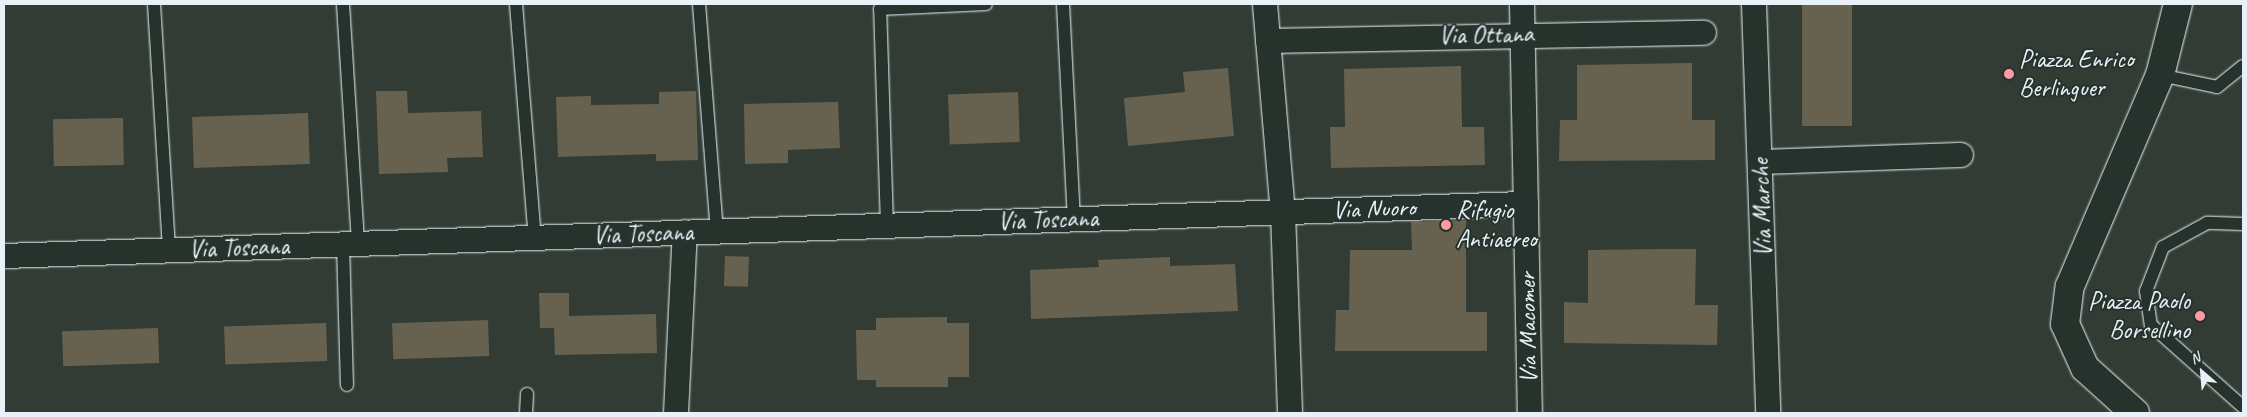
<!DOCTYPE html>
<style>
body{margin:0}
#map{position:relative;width:2247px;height:417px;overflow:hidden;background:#333c34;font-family:Caveat,sans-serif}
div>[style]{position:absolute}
.building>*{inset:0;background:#676250;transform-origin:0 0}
.roads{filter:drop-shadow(0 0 1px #e8f1f8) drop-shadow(0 0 1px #e8f1f8)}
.lane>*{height:12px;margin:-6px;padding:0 6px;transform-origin:6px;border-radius:6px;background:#26332d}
.street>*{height:24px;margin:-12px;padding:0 12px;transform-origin:12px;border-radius:12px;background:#26332d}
.secondary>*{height:28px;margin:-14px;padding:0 14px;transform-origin:14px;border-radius:14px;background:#26332d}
.dots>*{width:14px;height:14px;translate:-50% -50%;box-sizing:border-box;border:2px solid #26332d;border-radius:50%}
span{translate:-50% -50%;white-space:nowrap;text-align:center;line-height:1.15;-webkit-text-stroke:4px #26332d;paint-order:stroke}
.street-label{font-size:25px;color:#e8f1f8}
.poi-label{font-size:25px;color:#e8f1f8}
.left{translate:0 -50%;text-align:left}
.right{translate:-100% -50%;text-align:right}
.frame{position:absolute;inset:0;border:5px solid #e8f1f8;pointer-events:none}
.north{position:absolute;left:2177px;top:347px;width:50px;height:50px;-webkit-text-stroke:4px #26332d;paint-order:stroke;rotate:333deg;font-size:14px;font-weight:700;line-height:20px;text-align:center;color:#e8f1f8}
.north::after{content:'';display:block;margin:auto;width:18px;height:22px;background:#e8f1f8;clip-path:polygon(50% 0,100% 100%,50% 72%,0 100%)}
</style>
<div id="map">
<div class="building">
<div style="left:1802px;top:4px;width:50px;height:122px"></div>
<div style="clip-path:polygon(1692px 63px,1692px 120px,1715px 120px,1715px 160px,1559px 161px,1560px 120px,1577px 120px,1577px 65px)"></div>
<div style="clip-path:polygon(1461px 66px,1462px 127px,1484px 127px,1485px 165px,1331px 168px,1330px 127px,1345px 127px,1344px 69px)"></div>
<div style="clip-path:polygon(1228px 68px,1234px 136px,1128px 146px,1124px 98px,1185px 92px,1183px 72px)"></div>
<div style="clip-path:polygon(376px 91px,407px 91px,408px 113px,481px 111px,483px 157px,447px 158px,448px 172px,379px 174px)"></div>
<div style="clip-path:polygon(696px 91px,698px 160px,656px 161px,656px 154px,558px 157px,556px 97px,591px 96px,591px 105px,659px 104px,659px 92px)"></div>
<div style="left:1018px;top:92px;width:50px;height:70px;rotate:88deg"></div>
<div style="clip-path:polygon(838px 102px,840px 148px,788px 150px,788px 163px,745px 164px,744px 104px)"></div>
<div style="left:308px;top:113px;width:51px;height:116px;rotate:88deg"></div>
<div style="left:123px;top:118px;width:47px;height:70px;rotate:89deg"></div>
<div style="clip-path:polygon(1466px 220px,1466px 312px,1487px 312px,1487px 351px,1335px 351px,1336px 310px,1349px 310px,1350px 250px,1412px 250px,1411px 222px)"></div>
<div style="clip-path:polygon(1662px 249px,1696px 249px,1695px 305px,1718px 305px,1717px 345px,1564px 343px,1564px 302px,1588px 303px,1588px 250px)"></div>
<div style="left:725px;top:256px;width:24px;height:30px;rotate:2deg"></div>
<div style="clip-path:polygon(1170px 257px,1170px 266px,1235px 264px,1238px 311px,1031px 319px,1030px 270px,1099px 267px,1098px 260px)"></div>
<div style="clip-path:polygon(539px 293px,569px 293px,569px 316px,656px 314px,657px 353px,555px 355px,554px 328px,540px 328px)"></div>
<div style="clip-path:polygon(947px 317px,947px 323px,969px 323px,969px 377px,948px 377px,948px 387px,876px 387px,876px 380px,857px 380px,856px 330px,876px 330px,876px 318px)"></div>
<div style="left:488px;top:320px;width:36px;height:96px;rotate:88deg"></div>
<div style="left:326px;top:323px;width:38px;height:102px;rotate:88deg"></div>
<div style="left:158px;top:328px;width:35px;height:96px;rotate:88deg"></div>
</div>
<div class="roads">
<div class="lane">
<div style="left:154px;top:4px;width:246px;rotate:86.5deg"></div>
<div style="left:343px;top:4px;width:239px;rotate:86.4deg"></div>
<div style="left:516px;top:4px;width:235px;rotate:85.4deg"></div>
<div style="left:699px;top:4px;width:228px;rotate:85.5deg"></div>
<div style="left:1063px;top:4px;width:215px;rotate:87.1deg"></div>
<div style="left:2160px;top:75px;width:58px;rotate:11.9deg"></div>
<div style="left:2217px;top:87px;width:33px;rotate:-39deg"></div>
<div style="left:2243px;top:224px;width:36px;rotate:-178deg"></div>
<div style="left:2207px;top:223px;width:50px;rotate:151.4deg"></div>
<div style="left:2163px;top:247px;width:47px;rotate:111.1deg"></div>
<div style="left:2146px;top:291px;width:34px;rotate:82deg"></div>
<div style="left:2151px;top:325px;width:123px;rotate:41.7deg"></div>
<div style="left:887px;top:226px;width:217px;rotate:-91.8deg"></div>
<div style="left:880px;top:9px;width:106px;rotate:-2.7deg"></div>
<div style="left:343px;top:244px;width:141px;rotate:88.4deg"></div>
<div style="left:526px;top:413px;width:19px;rotate:-87deg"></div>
</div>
<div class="street">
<div style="left:1265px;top:4px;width:209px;rotate:85.1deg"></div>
<div style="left:1283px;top:212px;width:201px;rotate:88deg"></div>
<div style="left:1522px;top:4px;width:409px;rotate:88.9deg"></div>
<div style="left:1754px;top:4px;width:409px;rotate:88deg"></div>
<div style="left:1268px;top:41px;width:436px;rotate:-1.1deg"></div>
<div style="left:1760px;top:162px;width:201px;rotate:-2deg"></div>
<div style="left:4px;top:256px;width:1523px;rotate:-1.96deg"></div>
<div style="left:676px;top:413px;width:181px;rotate:-87.2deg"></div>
</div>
<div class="secondary">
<div style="left:2135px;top:413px;width:67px;rotate:-138deg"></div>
<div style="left:2085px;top:368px;width:48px;rotate:-114.4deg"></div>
<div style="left:2065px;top:324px;width:38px;rotate:-83deg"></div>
<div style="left:2070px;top:286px;width:229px;rotate:-66.9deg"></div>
<div style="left:2160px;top:75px;width:73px;rotate:-75.8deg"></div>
</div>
</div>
<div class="dots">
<div style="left:2009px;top:74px;background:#ff9aa2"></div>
<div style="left:1446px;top:225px;background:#ff9aa2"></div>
<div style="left:2200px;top:316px;background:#ff9aa2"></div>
</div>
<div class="street-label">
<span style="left:1486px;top:35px;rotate:-1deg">Via Ottana</span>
<span style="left:1762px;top:208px;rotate:-92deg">Via Marche</span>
<span style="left:1374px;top:209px;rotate:-2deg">Via Nuoro</span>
<span style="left:1048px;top:220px;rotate:-2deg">Via Toscana</span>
<span style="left:643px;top:234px;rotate:-2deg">Via Toscana</span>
<span style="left:239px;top:248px;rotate:-2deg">Via Toscana</span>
<span style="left:1528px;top:328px;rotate:-91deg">Via Macomer</span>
</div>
<div class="poi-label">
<span class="left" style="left:2019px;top:74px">Piazza Enrico<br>Berlinguer</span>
<span class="left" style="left:1456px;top:225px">Rifugio<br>Antiaereo</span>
<span class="right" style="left:2190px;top:316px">Piazza Paolo<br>Borsellino</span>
</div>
<div class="frame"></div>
<div class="north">N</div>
</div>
